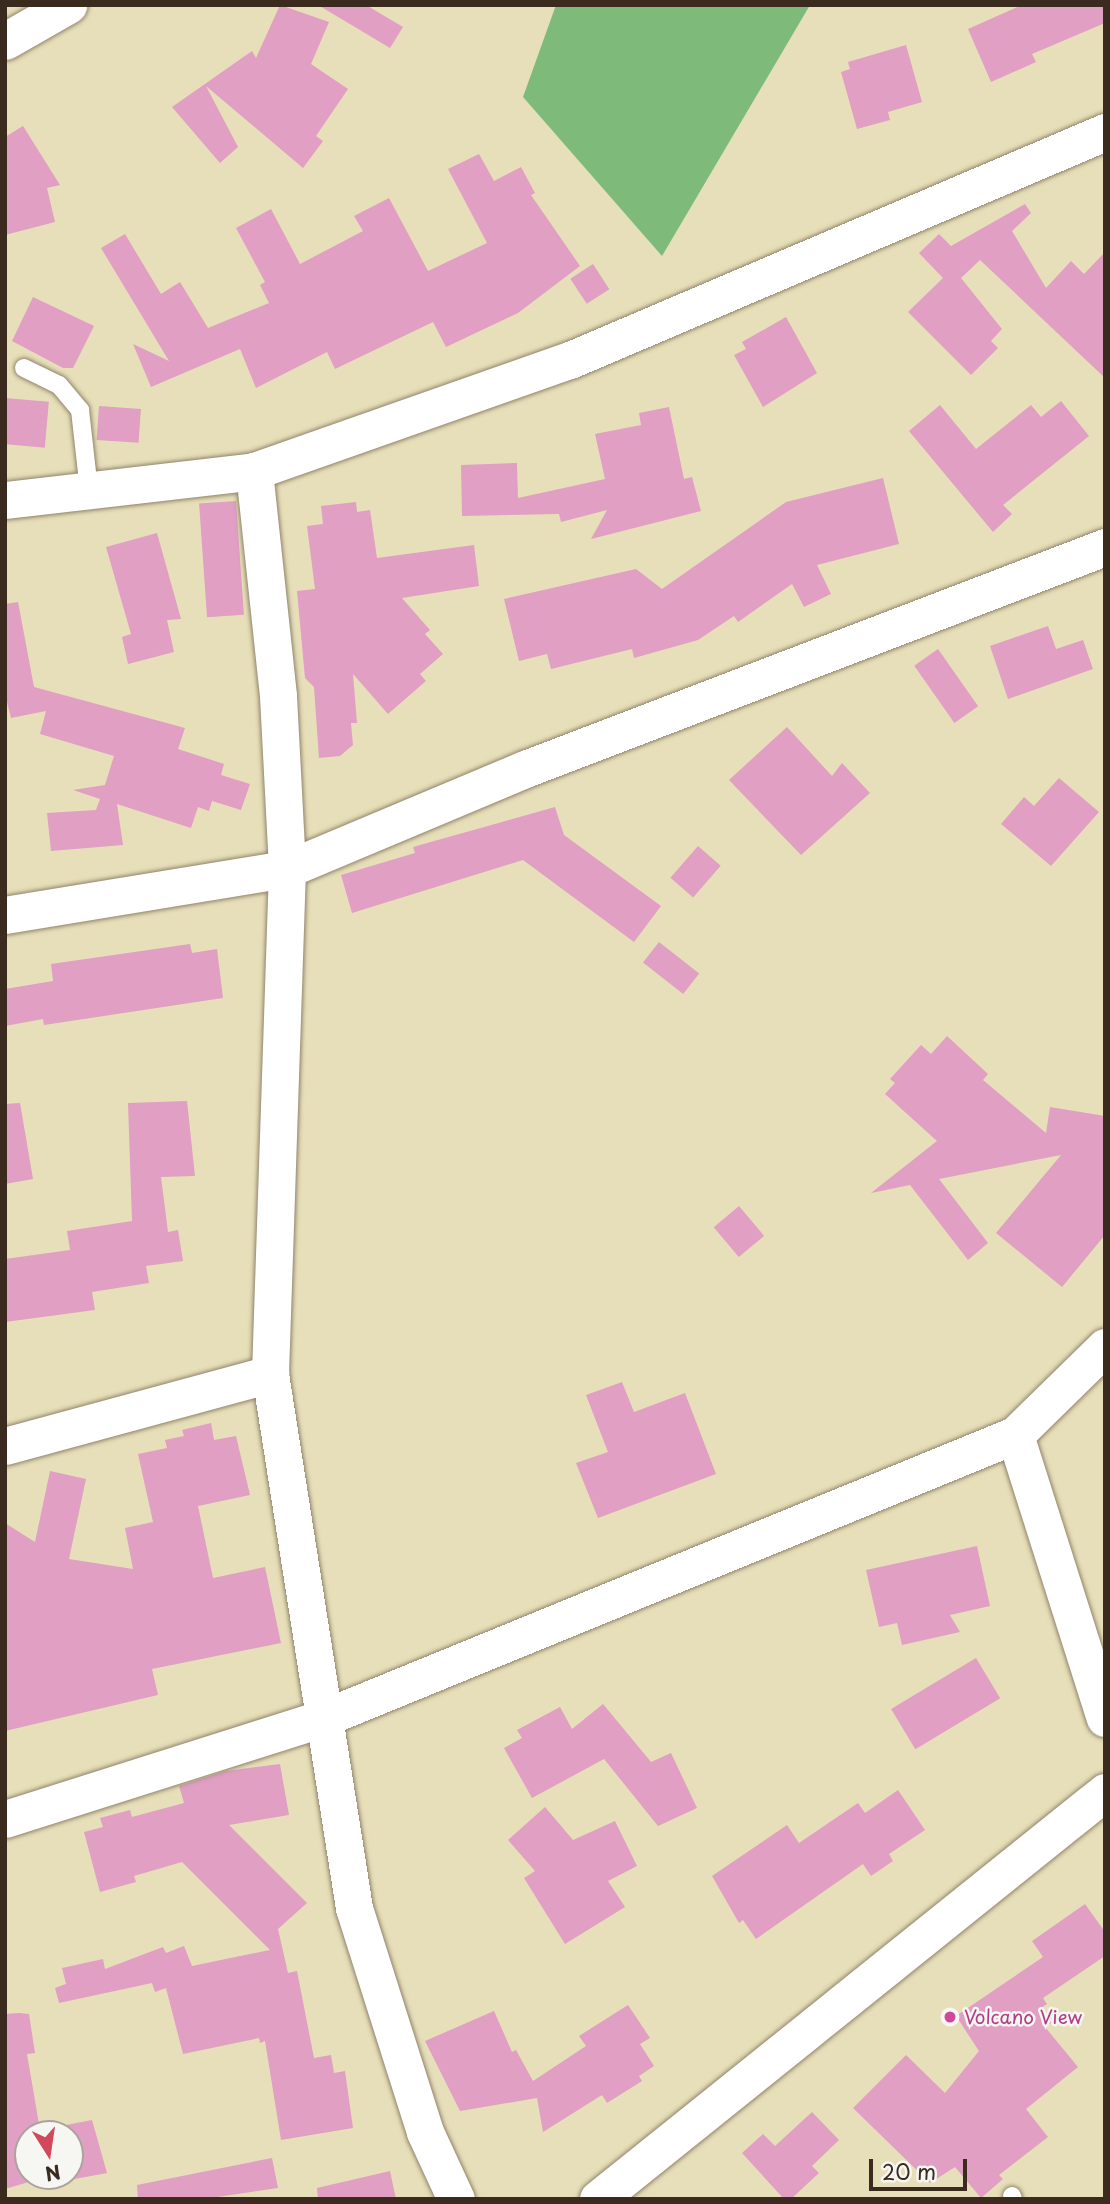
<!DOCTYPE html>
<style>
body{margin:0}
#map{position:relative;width:1110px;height:2204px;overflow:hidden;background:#e7dfb9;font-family:"Playpen Sans",sans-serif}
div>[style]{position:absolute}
.forest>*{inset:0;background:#7ebb7a}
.building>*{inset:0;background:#e09fc3;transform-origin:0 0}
.roads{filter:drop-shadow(0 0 2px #91846c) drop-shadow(0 0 2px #91846c)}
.service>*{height:18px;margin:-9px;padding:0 9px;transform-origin:9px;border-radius:9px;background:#fff}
.minor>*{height:37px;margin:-18.5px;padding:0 18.5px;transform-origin:18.5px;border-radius:18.5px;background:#fff}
.dots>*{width:19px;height:19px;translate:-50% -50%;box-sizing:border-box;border:4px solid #f6f6f2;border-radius:50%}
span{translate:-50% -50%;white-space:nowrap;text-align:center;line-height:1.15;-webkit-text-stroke:5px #f6f6f2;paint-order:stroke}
.hotel-label{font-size:19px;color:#b23c85}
.left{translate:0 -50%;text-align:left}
.frame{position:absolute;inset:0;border:7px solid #3b2a1e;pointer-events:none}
.north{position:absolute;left:14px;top:2120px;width:70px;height:70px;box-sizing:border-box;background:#f6f6f2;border:2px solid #aba49d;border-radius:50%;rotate:168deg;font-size:19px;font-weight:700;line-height:28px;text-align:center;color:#3b2a1e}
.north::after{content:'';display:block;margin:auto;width:24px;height:32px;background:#d1495b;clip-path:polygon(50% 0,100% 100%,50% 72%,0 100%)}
.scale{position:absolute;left:869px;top:2159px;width:98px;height:32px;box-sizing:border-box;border:4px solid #3b2a1e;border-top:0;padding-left:9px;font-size:21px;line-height:24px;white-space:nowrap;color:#3b2a1e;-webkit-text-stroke:5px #f6f6f2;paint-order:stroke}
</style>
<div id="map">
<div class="forest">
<div style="clip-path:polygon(556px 5px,810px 5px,662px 256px,523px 97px)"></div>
</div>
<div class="building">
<div style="clip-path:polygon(280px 5px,329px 22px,311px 64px,348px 89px,316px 136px,323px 141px,303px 168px,206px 86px,238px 147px,220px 163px,172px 107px,252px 51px,256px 58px)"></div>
<div style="clip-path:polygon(318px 5px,366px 5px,403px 27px,390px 48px)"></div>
<div style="clip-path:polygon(1022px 5px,1105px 5px,1105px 23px,1032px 54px,1036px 62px,991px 82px,968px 29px)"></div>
<div style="clip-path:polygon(906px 45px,922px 102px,888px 112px,890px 120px,857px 129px,841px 72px,850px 69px,848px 62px)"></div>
<div style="clip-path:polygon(23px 126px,60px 185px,47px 188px,55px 222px,5px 235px,5px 137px)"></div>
<div style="clip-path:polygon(479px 154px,494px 181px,521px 167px,535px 193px,531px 195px,580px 266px,518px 313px,446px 347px,433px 322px,335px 369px,327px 352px,256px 388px,240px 349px,151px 387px,133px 344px,169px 361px,101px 248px,125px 234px,161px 294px,180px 282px,208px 328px,269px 303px,260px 285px,265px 282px,236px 228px,271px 209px,300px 264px,363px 231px,354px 216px,389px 198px,428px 271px,487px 243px,448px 169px)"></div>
<div style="clip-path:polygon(1025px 204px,1031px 213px,1012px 231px,1046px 288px,1071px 261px,1084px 274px,1105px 252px,1105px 378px,980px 260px,961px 278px,1002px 329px,991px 341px,998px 348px,971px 375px,908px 312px,943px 278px,919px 253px,939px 234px,951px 246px)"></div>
<div style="left:593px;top:264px;width:30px;height:27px;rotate:57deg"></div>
<div style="clip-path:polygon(33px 297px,94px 326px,73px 368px,63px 368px,12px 341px)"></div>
<div style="clip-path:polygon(786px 317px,817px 373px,763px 407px,734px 355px,746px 349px,742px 342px)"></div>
<div style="left:5px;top:398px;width:44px;height:46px;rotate:5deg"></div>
<div style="clip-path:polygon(1061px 401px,1089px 436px,1003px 505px,1012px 514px,993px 532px,909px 431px,940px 405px,976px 449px,1031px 405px,1041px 417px)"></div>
<div style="left:99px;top:406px;width:42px;height:34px;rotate:4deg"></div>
<div style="clip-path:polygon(669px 407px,684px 479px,692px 477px,701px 511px,591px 539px,607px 510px,561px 522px,559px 514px,462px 516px,461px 465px,517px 463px,518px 498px,605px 479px,595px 434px,641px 425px,639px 413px)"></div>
<div style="clip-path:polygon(883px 478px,899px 544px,817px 565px,831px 594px,804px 607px,792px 584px,738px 622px,734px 616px,698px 640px,634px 658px,632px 649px,551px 669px,547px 654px,519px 661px,504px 599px,636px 569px,662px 589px,786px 502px)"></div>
<div style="left:236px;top:501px;width:114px;height:37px;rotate:86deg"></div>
<div style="clip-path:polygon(356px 502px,357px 512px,370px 510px,377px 558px,474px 545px,479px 586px,402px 598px,430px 630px,425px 634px,443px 654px,420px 674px,426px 681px,388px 714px,353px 674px,357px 723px,351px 723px,353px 745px,340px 756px,319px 758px,314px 687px,305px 678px,297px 591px,315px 589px,307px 526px,323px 524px,321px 506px)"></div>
<div style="clip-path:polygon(157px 533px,181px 619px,167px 620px,174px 652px,128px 664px,122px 637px,131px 634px,106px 547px)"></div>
<div style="clip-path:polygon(18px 602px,34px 687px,185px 728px,178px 749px,224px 764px,221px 775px,250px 784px,241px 810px,212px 801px,209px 811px,198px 807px,191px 828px,117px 804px,123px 845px,51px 851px,47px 813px,96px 810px,100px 799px,73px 790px,105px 785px,114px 756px,40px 734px,46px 711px,11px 718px,5px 694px,5px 604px)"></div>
<div style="clip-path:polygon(1048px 626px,1056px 649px,1083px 640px,1093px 669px,1008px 699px,990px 646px)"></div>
<div style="left:938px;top:649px;width:70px;height:29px;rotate:55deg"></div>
<div style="clip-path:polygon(787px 727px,832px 776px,842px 763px,870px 793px,801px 855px,729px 780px)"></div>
<div style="clip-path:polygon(1059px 778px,1099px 812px,1051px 866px,1001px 824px,1024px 797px,1034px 806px)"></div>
<div style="clip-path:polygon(555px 807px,564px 835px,661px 906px,634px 942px,523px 860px,352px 913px,341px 875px,415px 853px,413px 847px)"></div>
<div style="left:698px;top:846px;width:30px;height:42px;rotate:41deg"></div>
<div style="left:659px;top:942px;width:51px;height:26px;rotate:38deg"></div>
<div style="clip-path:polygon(190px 944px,192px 953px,217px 949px,223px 998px,44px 1025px,43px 1019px,5px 1026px,5px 989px,53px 981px,51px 964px)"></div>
<div style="clip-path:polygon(947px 1036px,988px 1074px,983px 1080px,1046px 1133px,1050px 1107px,1105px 1116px,1105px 1235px,1062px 1287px,996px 1233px,1061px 1155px,939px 1179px,988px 1243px,968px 1260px,910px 1185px,871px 1193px,937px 1141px,885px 1094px,895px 1083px,890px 1079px,921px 1045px,931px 1054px)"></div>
<div style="clip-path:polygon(187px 1101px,195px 1176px,161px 1177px,168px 1232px,178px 1230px,183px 1261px,146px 1266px,149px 1283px,92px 1292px,95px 1310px,5px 1322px,5px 1259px,70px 1250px,67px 1231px,132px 1221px,128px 1103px)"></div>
<div style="clip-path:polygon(20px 1103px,33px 1179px,5px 1184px,5px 1104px)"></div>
<div style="left:739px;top:1206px;width:39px;height:33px;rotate:50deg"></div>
<div style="clip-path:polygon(622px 1382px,634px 1412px,685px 1393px,716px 1474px,598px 1518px,576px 1463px,608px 1452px,586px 1395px)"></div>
<div style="clip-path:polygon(211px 1423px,214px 1440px,236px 1436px,250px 1495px,198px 1506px,213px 1578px,265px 1567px,281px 1643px,152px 1669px,158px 1695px,5px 1731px,5px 1523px,35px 1542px,50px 1471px,86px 1479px,69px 1559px,133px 1569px,125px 1528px,153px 1522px,138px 1454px,167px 1448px,165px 1440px,184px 1436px,182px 1430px)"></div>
<div style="clip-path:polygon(977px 1546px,990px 1606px,950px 1615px,960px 1632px,902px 1645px,897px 1623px,879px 1627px,866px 1570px)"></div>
<div style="left:976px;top:1658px;width:47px;height:99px;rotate:59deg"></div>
<div style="clip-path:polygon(603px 1704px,651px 1762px,671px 1753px,697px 1808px,658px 1826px,604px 1759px,532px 1798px,504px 1748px,522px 1738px,517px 1730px,560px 1707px,572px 1729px)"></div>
<div style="clip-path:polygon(280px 1764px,289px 1815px,229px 1825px,307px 1903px,278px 1929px,288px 1973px,297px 1971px,314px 2058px,331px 2055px,334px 2073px,345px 2071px,353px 2128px,281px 2140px,265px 2041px,260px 2043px,259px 2038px,183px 2054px,166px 1988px,155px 1992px,152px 1983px,59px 2003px,55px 1988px,66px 1984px,62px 1968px,103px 1959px,105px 1969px,163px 1947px,166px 1953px,184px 1946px,192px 1966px,270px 1950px,182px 1862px,134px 1876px,136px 1882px,100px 1892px,84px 1832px,103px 1827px,100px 1818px,130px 1810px,132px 1817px,184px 1803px,179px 1786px,226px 1771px)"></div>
<div style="clip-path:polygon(898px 1790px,925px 1830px,889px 1854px,893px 1861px,871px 1876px,863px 1864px,756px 1939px,743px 1920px,739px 1923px,712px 1876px,787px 1825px,799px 1843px,858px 1803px,865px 1813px)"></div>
<div style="clip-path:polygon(545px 1807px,573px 1840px,615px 1821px,637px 1866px,608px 1881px,625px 1907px,565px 1944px,524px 1878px,535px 1871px,508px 1840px)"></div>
<div style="clip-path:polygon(1085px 1904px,1105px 1932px,1105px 1956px,1043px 1998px,1047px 2004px,1041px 2008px,1051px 2023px,1045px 2027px,1078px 2067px,1026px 2109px,1048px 2137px,999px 2175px,1003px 2179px,981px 2198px,955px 2167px,930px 2183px,853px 2108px,906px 2055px,945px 2093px,979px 2051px,956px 2016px,1043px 1957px,1032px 1941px)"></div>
<div style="clip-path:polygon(628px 2005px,650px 2038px,640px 2044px,654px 2066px,639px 2076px,642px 2081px,607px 2103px,602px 2095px,543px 2132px,537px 2098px,460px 2111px,425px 2041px,494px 2011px,512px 2052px,516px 2050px,533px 2081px,586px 2046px,579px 2036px)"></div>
<div style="clip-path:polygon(19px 2013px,29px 2014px,35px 2053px,27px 2054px,40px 2130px,92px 2120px,107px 2173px,59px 2182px,58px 2176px,70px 2176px,70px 2134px,28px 2134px,28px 2176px,49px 2176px,5px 2189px,5px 2014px)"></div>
<div style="clip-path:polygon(812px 2112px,839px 2140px,812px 2166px,819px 2173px,791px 2199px,784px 2199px,742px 2153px,763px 2134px,775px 2146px)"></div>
<div style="clip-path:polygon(272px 2158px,278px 2188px,204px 2199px,138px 2199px,137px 2185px)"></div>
<div style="clip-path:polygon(390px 2171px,396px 2199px,318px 2199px,317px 2188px)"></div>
</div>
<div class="roads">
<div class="service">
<div style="left:24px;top:368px;width:39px;rotate:26deg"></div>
<div style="left:59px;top:385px;width:33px;rotate:50deg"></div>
<div style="left:80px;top:410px;width:81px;rotate:83.6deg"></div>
<div style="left:1012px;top:2196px;width:3px;rotate:72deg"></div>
</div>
<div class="minor">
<div style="left:5px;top:41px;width:73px;rotate:-29.7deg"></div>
<div style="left:254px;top:471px;width:226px;rotate:83.9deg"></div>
<div style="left:278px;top:696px;width:173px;rotate:87deg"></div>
<div style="left:287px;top:869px;width:505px;rotate:91.93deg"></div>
<div style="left:270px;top:1374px;width:541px;rotate:81.06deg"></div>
<div style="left:354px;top:1908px;width:235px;rotate:72.4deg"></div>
<div style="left:425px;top:2132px;width:74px;rotate:65.2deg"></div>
<div style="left:5px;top:500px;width:251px;rotate:-6.6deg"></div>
<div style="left:254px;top:471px;width:335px;rotate:-19.4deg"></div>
<div style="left:570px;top:360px;width:582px;rotate:-23.08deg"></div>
<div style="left:5px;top:915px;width:286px;rotate:-9.3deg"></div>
<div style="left:287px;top:869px;width:258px;rotate:-22.8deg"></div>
<div style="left:525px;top:769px;width:621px;rotate:-20.94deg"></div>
<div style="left:1015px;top:1435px;width:297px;rotate:72.4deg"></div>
<div style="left:5px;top:1446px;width:275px;rotate:-15.2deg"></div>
<div style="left:5px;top:1819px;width:331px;rotate:-17.6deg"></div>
<div style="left:321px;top:1719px;width:750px;rotate:-22.26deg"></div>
<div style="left:1015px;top:1435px;width:126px;rotate:-44.4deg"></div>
<div style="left:598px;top:2199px;width:650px;rotate:-38.76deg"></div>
</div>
</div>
<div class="dots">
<div style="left:950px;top:2017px;background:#d1479c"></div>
</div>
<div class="hotel-label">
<span class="left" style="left:964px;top:2017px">Volcano View</span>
</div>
<div class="frame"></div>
<div class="north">N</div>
<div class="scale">20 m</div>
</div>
